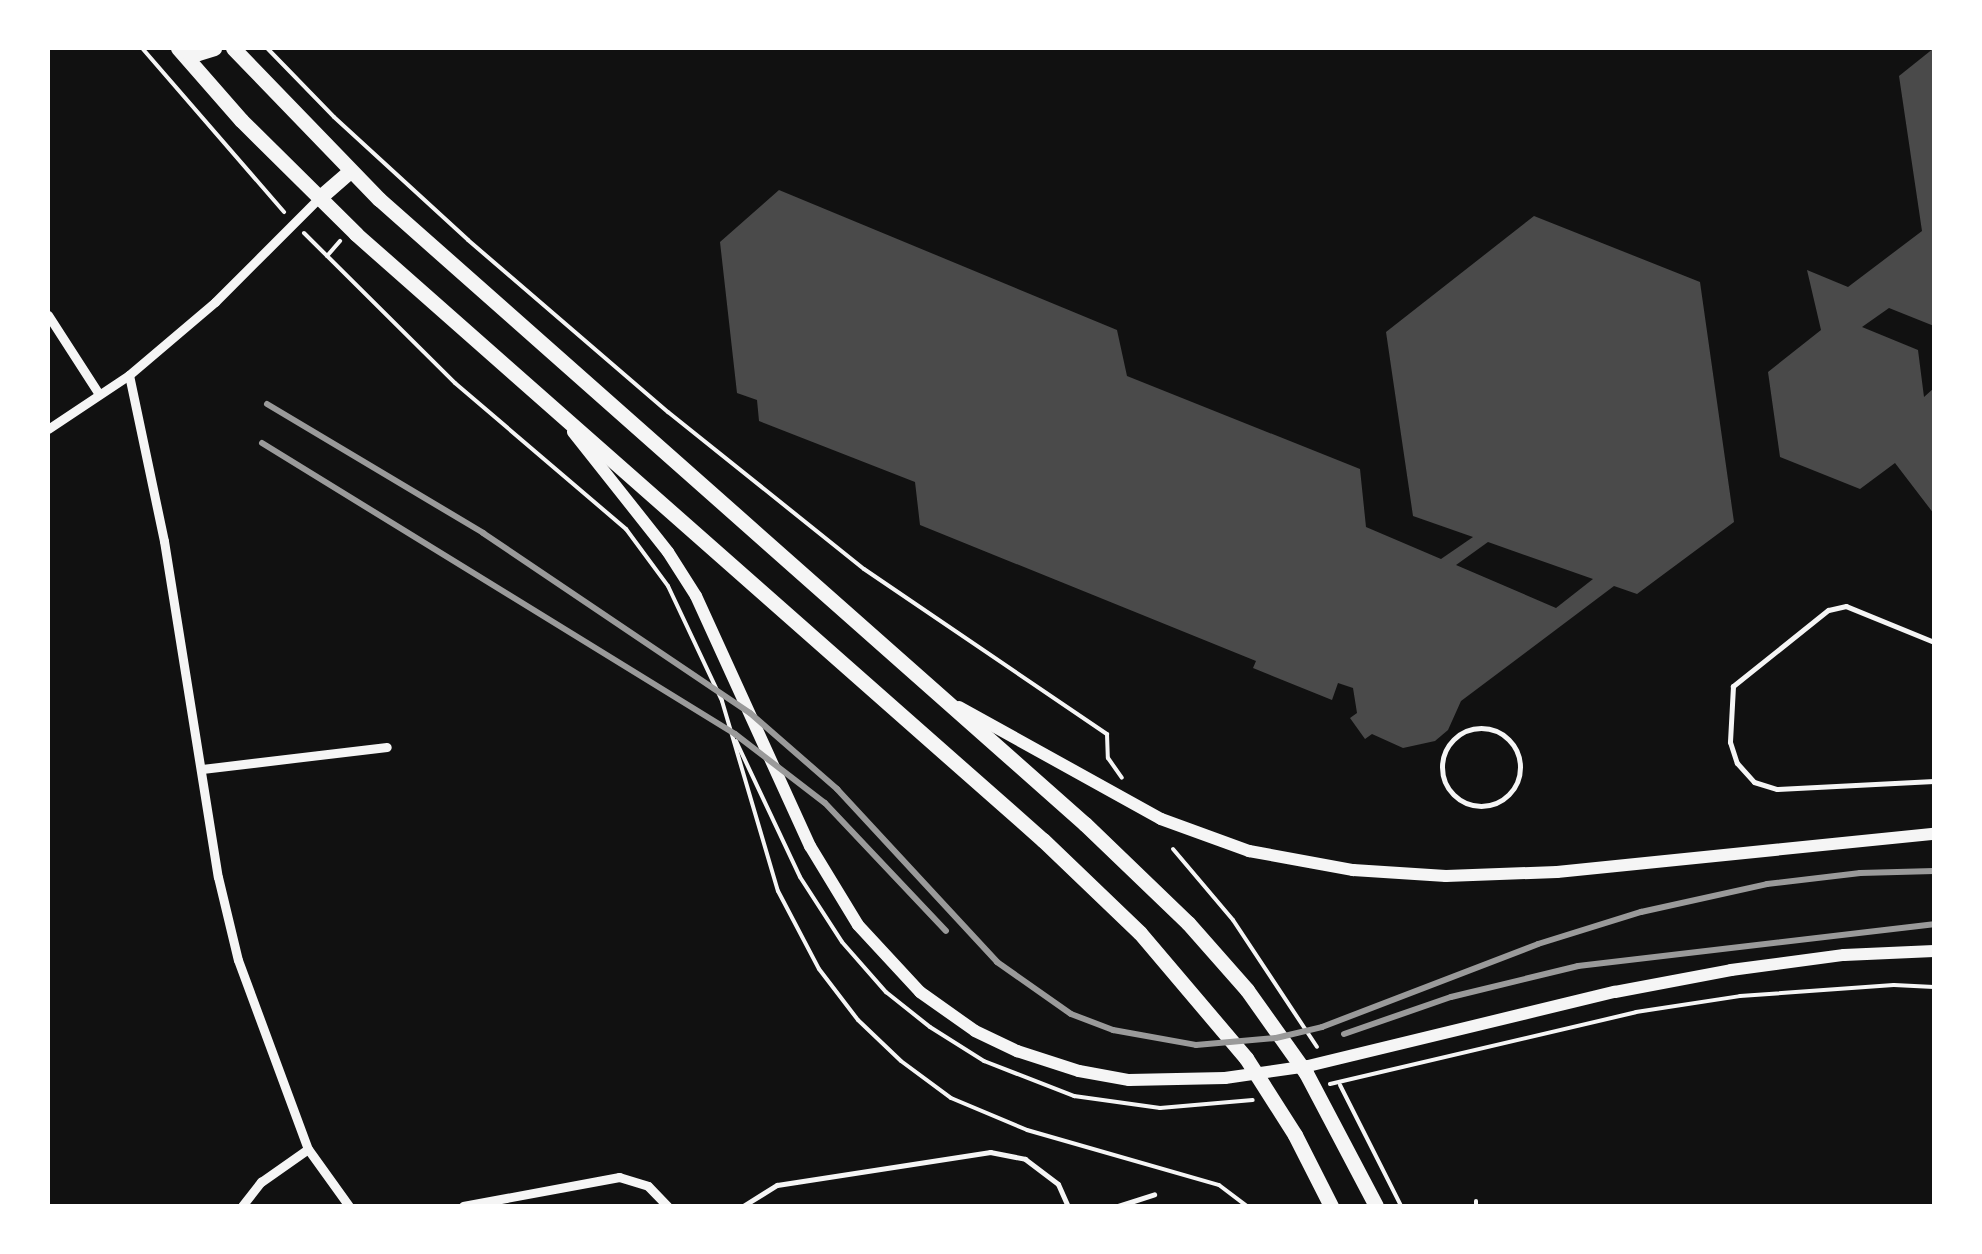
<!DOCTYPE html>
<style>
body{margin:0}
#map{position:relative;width:1982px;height:1254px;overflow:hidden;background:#111;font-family:"Titillium Web",sans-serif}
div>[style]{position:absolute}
.building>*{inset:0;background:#4a4a4a}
.path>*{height:4px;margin:-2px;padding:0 2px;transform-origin:2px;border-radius:2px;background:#f5f5f5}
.service>*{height:5px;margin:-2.5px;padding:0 2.5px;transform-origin:2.5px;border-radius:2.5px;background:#f5f5f5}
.service>.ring{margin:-2.5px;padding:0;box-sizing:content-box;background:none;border:5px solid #f5f5f5;border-radius:50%}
.minor>*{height:9px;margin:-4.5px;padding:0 4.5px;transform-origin:4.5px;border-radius:4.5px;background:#f5f5f5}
.secondary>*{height:12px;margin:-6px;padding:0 6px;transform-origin:6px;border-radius:6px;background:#f5f5f5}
.primary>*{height:15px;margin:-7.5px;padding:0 7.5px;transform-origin:7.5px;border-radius:7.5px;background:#f5f5f5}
.rail>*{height:6px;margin:-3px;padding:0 3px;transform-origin:3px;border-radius:3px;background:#9a9a9a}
span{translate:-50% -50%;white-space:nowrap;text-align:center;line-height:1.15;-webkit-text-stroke:8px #fff;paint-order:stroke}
.frame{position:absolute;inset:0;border:50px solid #fff;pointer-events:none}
</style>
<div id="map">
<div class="building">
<div style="clip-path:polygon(1934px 48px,1934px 326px,1889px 308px,1862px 327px,1918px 350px,1924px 397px,1934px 388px,1934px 514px,1895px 463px,1860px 489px,1780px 457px,1768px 372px,1821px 330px,1807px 270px,1848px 287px,1922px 231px,1899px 76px)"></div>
<div style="clip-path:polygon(evenodd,779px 190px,1117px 330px,1127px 376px,1360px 469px,1366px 527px,1441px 559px,1473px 537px,1413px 516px,1386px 332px,1534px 216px,1700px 282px,1734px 522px,1637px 594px,1614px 586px,1461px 701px,1448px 730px,1435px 741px,1403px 748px,1372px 734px,1365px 739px,1350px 718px,1357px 713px,1353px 688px,1338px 683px,1332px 700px,1253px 668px,1256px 661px,920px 525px,915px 482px,759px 421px,757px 400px,737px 393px,720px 242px,779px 190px,1488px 542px,1593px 579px,1556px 608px,1456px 565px,1488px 542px)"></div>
</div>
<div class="path">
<div style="left:142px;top:48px;width:217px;rotate:49.1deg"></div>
<div style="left:267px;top:48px;width:96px;rotate:45.8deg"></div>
<div style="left:334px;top:117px;width:182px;rotate:42.5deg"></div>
<div style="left:468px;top:240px;width:264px;rotate:40.7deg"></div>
<div style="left:668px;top:412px;width:251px;rotate:38.7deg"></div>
<div style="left:864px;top:569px;width:294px;rotate:34.2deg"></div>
<div style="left:1107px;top:734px;width:24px;rotate:88deg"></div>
<div style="left:1108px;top:758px;width:24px;rotate:55deg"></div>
<div style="left:304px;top:233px;width:213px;rotate:44.8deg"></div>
<div style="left:455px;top:383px;width:225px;rotate:40.5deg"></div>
<div style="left:626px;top:529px;width:71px;rotate:53.6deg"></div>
<div style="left:668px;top:586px;width:127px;rotate:64.8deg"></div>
<div style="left:722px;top:701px;width:198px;rotate:73.6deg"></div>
<div style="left:778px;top:891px;width:88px;rotate:62.3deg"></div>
<div style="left:819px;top:969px;width:64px;rotate:52.6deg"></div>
<div style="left:858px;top:1020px;width:59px;rotate:43.6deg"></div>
<div style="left:901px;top:1061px;width:62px;rotate:36.5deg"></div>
<div style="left:951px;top:1098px;width:82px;rotate:22.8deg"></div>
<div style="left:1027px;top:1130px;width:200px;rotate:16deg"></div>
<div style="left:1219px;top:1185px;width:35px;rotate:37deg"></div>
<div style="left:327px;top:256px;width:20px;rotate:-49deg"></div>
<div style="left:736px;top:741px;width:150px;rotate:64.8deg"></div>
<div style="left:800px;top:877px;width:77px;rotate:57.1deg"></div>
<div style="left:842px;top:942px;width:67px;rotate:48.7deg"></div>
<div style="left:886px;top:992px;width:56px;rotate:38.5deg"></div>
<div style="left:930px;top:1027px;width:64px;rotate:32.2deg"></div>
<div style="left:984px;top:1061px;width:97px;rotate:21.3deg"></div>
<div style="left:1074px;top:1096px;width:87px;rotate:7.9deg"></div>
<div style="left:1160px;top:1108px;width:93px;rotate:-4.9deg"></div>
<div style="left:1173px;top:849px;width:93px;rotate:49.8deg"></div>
<div style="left:1233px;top:920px;width:152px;rotate:56.5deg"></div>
<div style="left:1330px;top:1084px;width:314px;rotate:-13.2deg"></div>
<div style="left:1636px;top:1012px;width:105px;rotate:-8.7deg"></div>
<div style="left:1740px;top:996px;width:154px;rotate:-4.1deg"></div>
<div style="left:1894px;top:985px;width:40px;rotate:2.9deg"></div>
<div style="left:1340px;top:1085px;width:136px;rotate:63.2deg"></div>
<div style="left:1476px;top:1201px;width:5px;rotate:90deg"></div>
</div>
<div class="service">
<div style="left:1934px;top:642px;width:95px;rotate:-157.8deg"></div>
<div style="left:1846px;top:606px;width:18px;rotate:167deg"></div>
<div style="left:1828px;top:610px;width:122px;rotate:141.3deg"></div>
<div style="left:1733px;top:686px;width:56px;rotate:93.1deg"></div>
<div style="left:1730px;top:742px;width:22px;rotate:72deg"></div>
<div style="left:1737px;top:763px;width:25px;rotate:48deg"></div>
<div style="left:1754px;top:782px;width:24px;rotate:17deg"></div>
<div style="left:1777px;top:789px;width:157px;rotate:-2.9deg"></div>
<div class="ring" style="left:1442px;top:728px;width:73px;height:73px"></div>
<div style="left:743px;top:1206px;width:40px;rotate:-32deg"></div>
<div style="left:777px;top:1185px;width:216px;rotate:-8.8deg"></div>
<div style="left:990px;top:1152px;width:36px;rotate:11deg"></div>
<div style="left:1025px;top:1159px;width:41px;rotate:37.1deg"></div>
<div style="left:1058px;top:1184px;width:24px;rotate:66deg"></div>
<div style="left:1118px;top:1206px;width:38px;rotate:-18deg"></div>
</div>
<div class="minor">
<div style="left:48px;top:315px;width:94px;rotate:57.2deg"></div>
<div style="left:129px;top:375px;width:170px;rotate:78.1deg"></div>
<div style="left:164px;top:541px;width:340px;rotate:80.9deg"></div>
<div style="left:218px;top:877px;width:85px;rotate:76.5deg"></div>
<div style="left:238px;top:960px;width:202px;rotate:69.7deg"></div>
<div style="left:308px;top:1149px;width:70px;rotate:54.3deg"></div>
<div style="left:48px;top:429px;width:97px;rotate:-33.7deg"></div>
<div style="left:129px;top:375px;width:113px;rotate:-40.3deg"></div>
<div style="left:215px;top:302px;width:147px;rotate:-45deg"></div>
<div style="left:202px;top:769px;width:186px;rotate:-6.8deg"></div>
<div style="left:242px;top:1206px;width:31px;rotate:-52deg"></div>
<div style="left:261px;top:1182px;width:57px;rotate:-35.1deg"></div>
<div style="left:463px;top:1206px;width:159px;rotate:-10.5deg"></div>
<div style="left:619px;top:1177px;width:30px;rotate:17deg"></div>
<div style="left:648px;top:1186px;width:28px;rotate:46deg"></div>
</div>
<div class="secondary">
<div style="left:573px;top:432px;width:153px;rotate:51.6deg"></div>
<div style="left:668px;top:552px;width:52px;rotate:57.5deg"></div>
<div style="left:696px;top:596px;width:275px;rotate:65.5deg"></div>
<div style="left:810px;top:846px;width:92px;rotate:58.7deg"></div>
<div style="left:858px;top:925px;width:91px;rotate:47.2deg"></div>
<div style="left:920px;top:992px;width:67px;rotate:35.3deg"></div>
<div style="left:975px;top:1031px;width:47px;rotate:25.5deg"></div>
<div style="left:1017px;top:1051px;width:65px;rotate:17.9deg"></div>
<div style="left:1079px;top:1071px;width:51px;rotate:10.2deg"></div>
<div style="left:1129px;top:1080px;width:96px;rotate:-1.2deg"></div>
<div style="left:1225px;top:1078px;width:84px;rotate:-8.2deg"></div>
<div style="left:1308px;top:1066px;width:316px;rotate:-13.6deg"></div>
<div style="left:1615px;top:992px;width:118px;rotate:-10.7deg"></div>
<div style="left:1731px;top:970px;width:114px;rotate:-7.6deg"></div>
<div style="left:1844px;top:955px;width:90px;rotate:-2.5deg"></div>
<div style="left:959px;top:707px;width:231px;rotate:29deg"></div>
<div style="left:1161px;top:819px;width:94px;rotate:20deg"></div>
<div style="left:1249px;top:851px;width:106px;rotate:10.4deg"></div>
<div style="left:1353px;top:870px;width:93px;rotate:3.7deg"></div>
<div style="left:1446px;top:876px;width:111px;rotate:-2.1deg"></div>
<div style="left:1557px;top:872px;width:379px;rotate:-5.8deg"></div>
</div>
<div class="primary">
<div style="left:178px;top:48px;width:96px;rotate:48.8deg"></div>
<div style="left:241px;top:120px;width:162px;rotate:44.7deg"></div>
<div style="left:356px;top:234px;width:916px;rotate:41.42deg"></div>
<div style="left:1043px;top:840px;width:134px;rotate:43.8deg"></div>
<div style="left:1140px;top:933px;width:164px;rotate:49.7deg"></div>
<div style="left:1246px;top:1058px;width:91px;rotate:57.5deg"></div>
<div style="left:1295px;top:1135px;width:80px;rotate:63.1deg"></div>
<div style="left:233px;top:48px;width:210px;rotate:46deg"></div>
<div style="left:379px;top:199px;width:943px;rotate:41.52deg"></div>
<div style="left:1085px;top:824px;width:143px;rotate:43.9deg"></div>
<div style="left:1188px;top:923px;width:89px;rotate:48.6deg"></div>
<div style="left:1247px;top:990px;width:102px;rotate:54.6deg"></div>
<div style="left:1306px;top:1073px;width:150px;rotate:62.2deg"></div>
<div style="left:181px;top:50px;width:17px;rotate:10deg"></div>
<div style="left:198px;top:53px;width:17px;rotate:-17deg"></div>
<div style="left:319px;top:198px;width:41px;rotate:-41.1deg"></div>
</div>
<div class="rail">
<div style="left:267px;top:404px;width:252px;rotate:30.8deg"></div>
<div style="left:483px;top:533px;width:322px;rotate:34deg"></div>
<div style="left:750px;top:713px;width:116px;rotate:41.1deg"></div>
<div style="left:837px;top:789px;width:236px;rotate:47.2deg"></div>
<div style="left:997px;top:962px;width:90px;rotate:35.1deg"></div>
<div style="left:1071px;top:1014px;width:45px;rotate:20.9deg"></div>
<div style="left:1113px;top:1030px;width:84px;rotate:10.2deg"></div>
<div style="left:1196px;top:1045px;width:80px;rotate:-5deg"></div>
<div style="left:1276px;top:1038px;width:47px;rotate:-13.4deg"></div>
<div style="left:1322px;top:1027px;width:231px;rotate:-21deg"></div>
<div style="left:1538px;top:944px;width:108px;rotate:-17.3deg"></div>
<div style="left:1641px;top:912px;width:129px;rotate:-12.5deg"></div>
<div style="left:1767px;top:884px;width:94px;rotate:-6.7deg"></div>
<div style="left:1860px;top:873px;width:74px;rotate:-1.5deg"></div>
<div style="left:262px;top:443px;width:555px;rotate:31.6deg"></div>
<div style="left:735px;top:734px;width:113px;rotate:37.5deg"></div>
<div style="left:825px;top:803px;width:176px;rotate:46.6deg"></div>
<div style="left:1344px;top:1034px;width:113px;rotate:-19.1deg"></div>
<div style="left:1451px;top:997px;width:131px;rotate:-13.7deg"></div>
<div style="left:1578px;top:966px;width:358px;rotate:-6.7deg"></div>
</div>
<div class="frame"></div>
</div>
